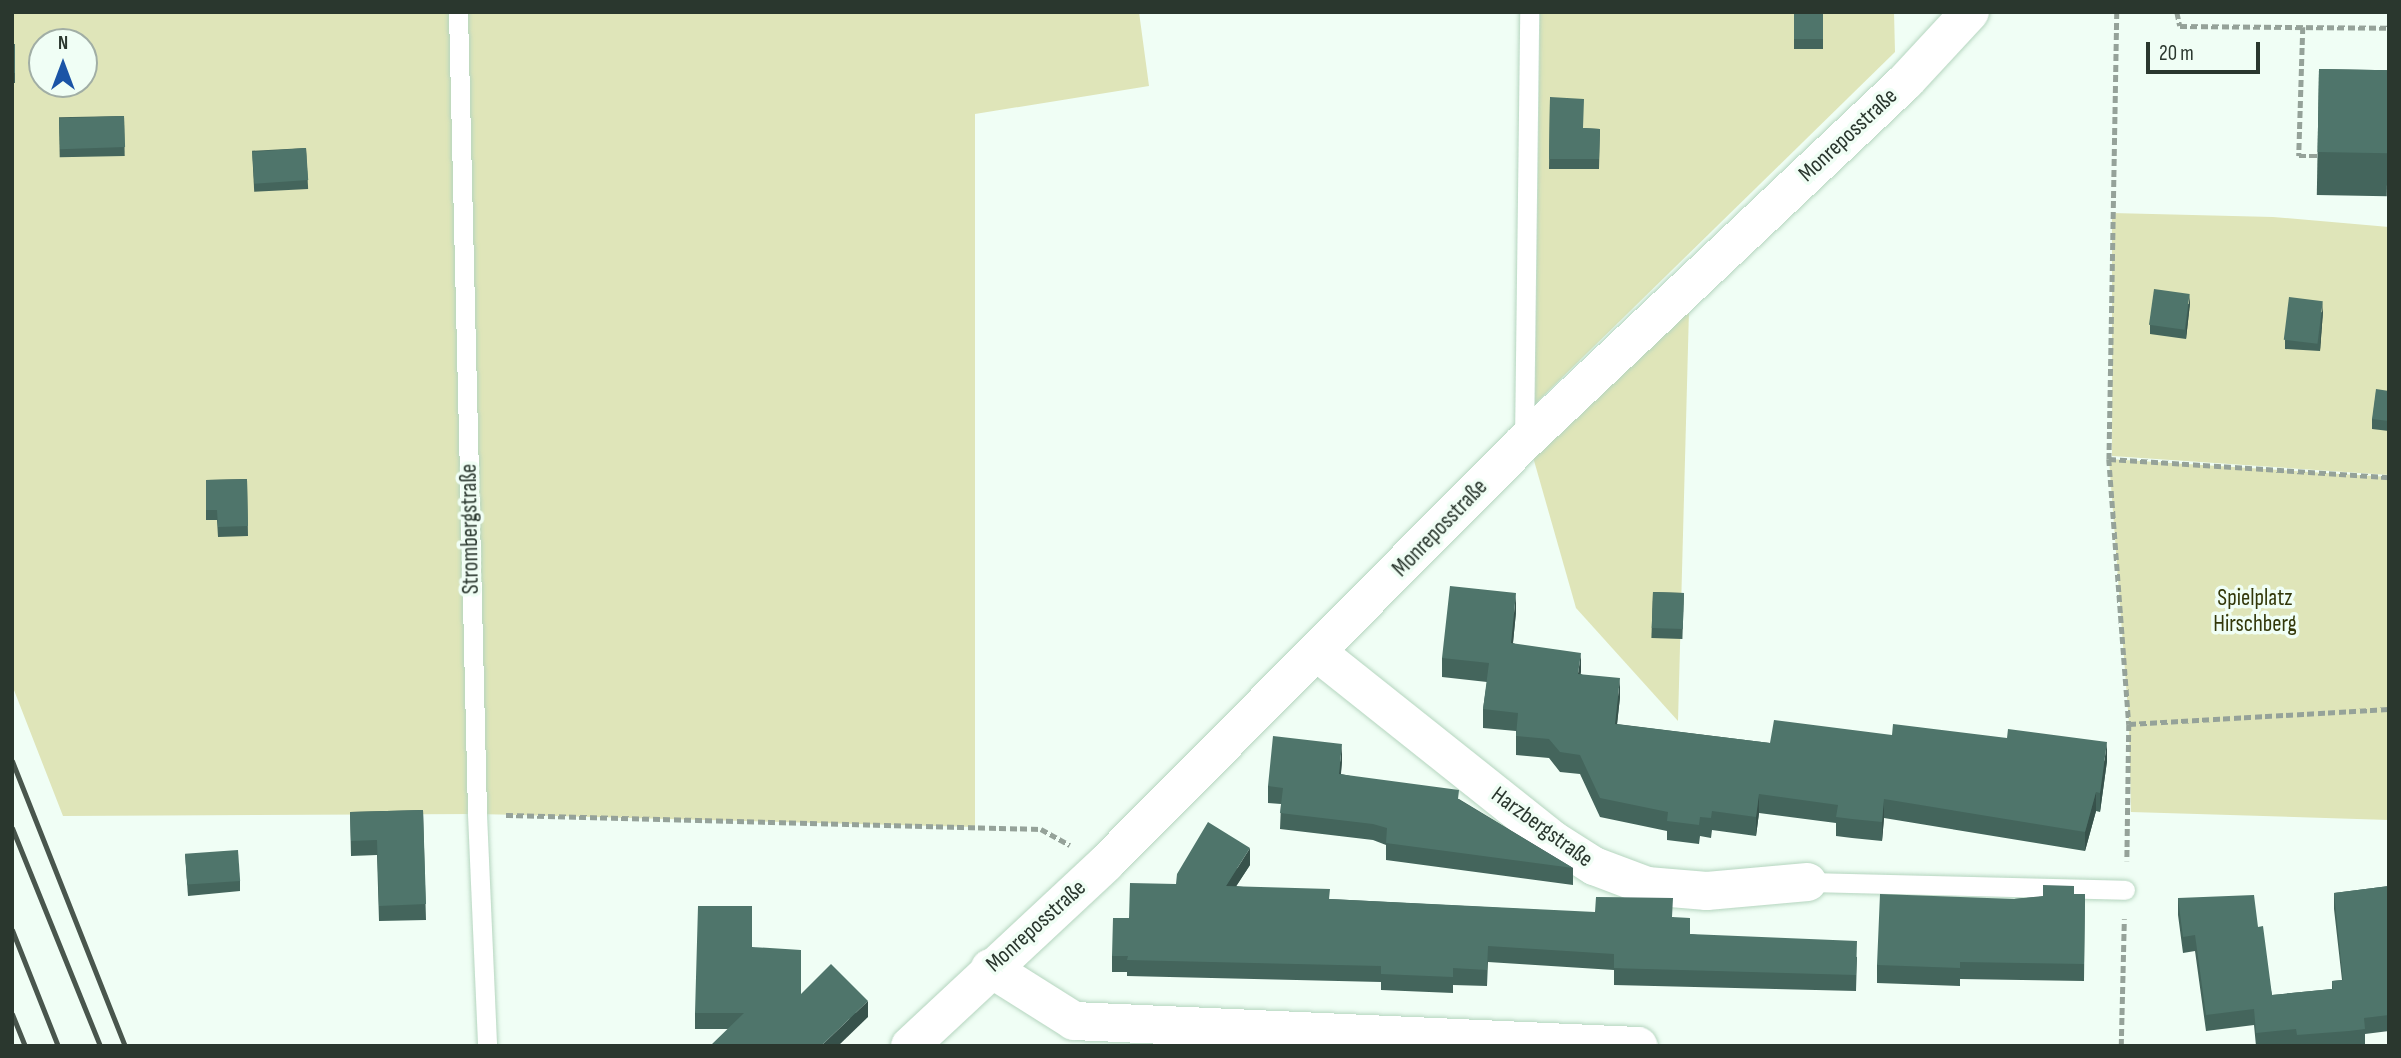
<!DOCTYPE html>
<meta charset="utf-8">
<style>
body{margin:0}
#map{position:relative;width:2401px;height:1058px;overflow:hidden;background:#f0fef5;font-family:"Sofia Sans Condensed",sans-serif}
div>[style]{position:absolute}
.green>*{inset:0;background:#dfe5b9}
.path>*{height:4.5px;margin-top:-2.25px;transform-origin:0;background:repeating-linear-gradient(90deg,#95a299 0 7px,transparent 0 10.5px)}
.roads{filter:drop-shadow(0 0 2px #b5d5bf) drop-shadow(0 0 2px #b5d5bf)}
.service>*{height:19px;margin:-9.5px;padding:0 9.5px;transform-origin:9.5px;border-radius:9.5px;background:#fff}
.minor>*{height:38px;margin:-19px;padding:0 19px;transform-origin:19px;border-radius:19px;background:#fff}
.rail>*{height:5px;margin:-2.5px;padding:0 2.5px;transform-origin:2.5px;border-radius:2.5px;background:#49564d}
.wall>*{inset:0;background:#44655c;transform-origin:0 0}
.shaded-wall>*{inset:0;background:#37524b}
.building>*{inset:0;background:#4f756b;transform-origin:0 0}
span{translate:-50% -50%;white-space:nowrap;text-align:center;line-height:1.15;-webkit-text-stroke:7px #f0fef5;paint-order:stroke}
.street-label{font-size:23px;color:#2a372e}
.park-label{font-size:23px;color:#323709}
.frame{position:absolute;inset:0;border:14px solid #2a372e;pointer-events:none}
.north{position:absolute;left:28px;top:28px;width:70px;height:70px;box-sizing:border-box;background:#f0fef5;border:2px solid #a1aea5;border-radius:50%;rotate:0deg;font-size:19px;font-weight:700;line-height:28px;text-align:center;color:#2a372e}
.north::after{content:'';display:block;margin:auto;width:24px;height:32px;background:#1b54a6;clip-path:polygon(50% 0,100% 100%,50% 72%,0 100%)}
.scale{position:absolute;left:2146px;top:42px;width:114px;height:32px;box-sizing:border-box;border:4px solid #2a372e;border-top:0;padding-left:9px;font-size:21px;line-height:24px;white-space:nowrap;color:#2a372e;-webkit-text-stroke:5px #f0fef5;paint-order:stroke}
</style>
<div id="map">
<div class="green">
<div style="clip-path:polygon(evenodd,12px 12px,1139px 12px,1149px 86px,975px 114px,975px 827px,477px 814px,63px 816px,12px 685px,12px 12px,42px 42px,84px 42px,84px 84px,42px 84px,42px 42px)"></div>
<div style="clip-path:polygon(1540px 12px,1894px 12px,1895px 52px,1535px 404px)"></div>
<div style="clip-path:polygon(2112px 213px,2273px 217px,2389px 227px,2389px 475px,2112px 456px)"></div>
<div style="clip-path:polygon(1689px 310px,1678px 721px,1576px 608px,1531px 450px)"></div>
<div style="clip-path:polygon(2109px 459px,2389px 477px,2389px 820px,2131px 812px,2129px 724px)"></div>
</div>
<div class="path">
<div style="left:2117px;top:12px;width:447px;rotate:91deg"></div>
<div style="left:2109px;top:459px;width:266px;rotate:85.7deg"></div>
<div style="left:2129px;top:724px;width:137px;rotate:90.8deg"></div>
<div style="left:2177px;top:12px;width:14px;rotate:78deg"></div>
<div style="left:2180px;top:26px;width:209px;rotate:0.5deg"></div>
<div style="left:2303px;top:27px;width:129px;rotate:91.8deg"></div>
<div style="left:2299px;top:156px;width:20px"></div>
<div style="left:2109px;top:459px;width:281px;rotate:3.7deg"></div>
<div style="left:2129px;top:724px;width:260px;rotate:-3.3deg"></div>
<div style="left:506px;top:815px;width:535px;rotate:1.5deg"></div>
<div style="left:1041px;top:829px;width:33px;rotate:29deg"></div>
<div style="left:2121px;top:1046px;width:127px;rotate:-88.6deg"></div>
</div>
<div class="roads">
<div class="service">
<div style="left:458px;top:12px;width:802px;rotate:88.64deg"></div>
<div style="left:477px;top:814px;width:232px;rotate:87.5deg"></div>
<div style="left:1524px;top:441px;width:429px;rotate:-89.3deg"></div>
<div style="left:1808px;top:882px;width:317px;rotate:1.4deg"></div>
</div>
<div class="minor">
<div style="left:1318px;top:653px;width:300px;rotate:38.5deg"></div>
<div style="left:1553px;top:840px;width:49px;rotate:32.4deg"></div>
<div style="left:1594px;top:866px;width:57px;rotate:20.7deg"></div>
<div style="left:1647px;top:886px;width:60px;rotate:4.8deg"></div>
<div style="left:1707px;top:891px;width:101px;rotate:-5.1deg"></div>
<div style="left:990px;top:968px;width:99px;rotate:32.2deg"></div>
<div style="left:1074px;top:1021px;width:565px;rotate:2.54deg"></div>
<div style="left:910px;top:1046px;width:267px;rotate:-43deg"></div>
<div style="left:1105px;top:864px;width:595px;rotate:-45.2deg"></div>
<div style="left:1524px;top:442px;width:526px;rotate:-43.38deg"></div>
<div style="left:1906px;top:81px;width:94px;rotate:-47.2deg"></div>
</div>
</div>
<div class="rail">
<div style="left:12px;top:761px;width:307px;rotate:68.4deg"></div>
<div style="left:12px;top:828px;width:235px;rotate:68deg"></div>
<div style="left:12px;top:930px;width:125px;rotate:68.4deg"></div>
<div style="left:12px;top:1014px;width:35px;rotate:68deg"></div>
</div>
<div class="wall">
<div style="left:1794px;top:12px;width:29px;height:37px"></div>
<div style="left:12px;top:44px;width:3px;height:39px"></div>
<div style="left:2319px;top:69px;width:70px;height:126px;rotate:1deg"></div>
<div style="clip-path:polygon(1550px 97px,1583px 128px,1600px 129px,1599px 169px,1549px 169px)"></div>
<div style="left:124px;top:116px;width:40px;height:65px;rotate:89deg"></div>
<div style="left:306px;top:148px;width:41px;height:54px;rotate:87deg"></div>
<div style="clip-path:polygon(2190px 303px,2186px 339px,2150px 334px,2150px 325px)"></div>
<div style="clip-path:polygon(2323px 311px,2320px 351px,2285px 349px,2285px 340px)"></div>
<div style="clip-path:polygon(2389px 391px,2389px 431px,2372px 429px,2372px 419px)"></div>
<div style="clip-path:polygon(247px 479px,248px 536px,218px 537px,217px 520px,206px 520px,206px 480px)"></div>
<div style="left:1653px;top:592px;width:31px;height:46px;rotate:2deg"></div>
<div style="clip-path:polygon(1516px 612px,1513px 643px,1581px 674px,1620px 697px,1617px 724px,1770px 743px,1892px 735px,2107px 761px,2100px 812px,2096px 811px,2085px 851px,1884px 818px,1882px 841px,1852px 838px,1836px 836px,1836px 823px,1759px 813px,1756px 836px,1712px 830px,1711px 838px,1700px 836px,1699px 844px,1667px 840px,1667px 831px,1600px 817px,1580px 774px,1560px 772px,1549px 758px,1516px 755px,1516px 731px,1483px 728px,1483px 709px,1487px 682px,1442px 677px,1442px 658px)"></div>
<div style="clip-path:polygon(1342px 761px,1341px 774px,1459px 799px,1573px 868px,1573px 885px,1386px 860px,1386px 845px,1373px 840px,1280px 829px,1281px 804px,1268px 803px,1268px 786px)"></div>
<div style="clip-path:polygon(423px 810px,426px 920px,379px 921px,377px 855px,351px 856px,350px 812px)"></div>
<div style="clip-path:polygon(185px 854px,240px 881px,240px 891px,188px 896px)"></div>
<div style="clip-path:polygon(1250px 865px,1236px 886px,1330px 899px,1673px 917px,1690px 934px,1857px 957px,1856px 991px,1614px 985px,1614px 970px,1488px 962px,1487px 986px,1453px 985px,1453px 993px,1381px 990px,1381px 982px,1127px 976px,1127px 972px,1112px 972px,1112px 956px,1129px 918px,1176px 884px)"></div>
<div style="clip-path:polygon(2389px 886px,2389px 1031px,2365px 1034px,2365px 1045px,2361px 1046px,2256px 1046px,2254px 1025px,2206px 1031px,2195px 951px,2183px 953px,2178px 915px,2178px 898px,2258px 927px,2272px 995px,2332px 989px,2332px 981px,2342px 980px,2334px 909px,2334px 893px)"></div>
<div style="clip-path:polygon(2074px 894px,2085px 894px,2084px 981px,1960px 979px,1960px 986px,1877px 983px,1877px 965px,2014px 899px)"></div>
<div style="clip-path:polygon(752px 947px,801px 994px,868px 1017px,727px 1029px,695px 1029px,695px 1013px)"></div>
</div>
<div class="shaded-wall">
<div style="clip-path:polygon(2190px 294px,2190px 303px,2186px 339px,2186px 329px)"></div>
<div style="clip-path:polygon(2323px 301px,2323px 311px,2320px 351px,2320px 342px)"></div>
<div style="clip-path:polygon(1516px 593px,1516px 612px,1511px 662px,1511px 643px)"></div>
<div style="clip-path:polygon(1581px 653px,1581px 672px,1578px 693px,1578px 674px)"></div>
<div style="clip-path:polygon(1620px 678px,1620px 697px,1615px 743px,1615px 724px)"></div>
<div style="clip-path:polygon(2107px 742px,2107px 761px,2100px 812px,2100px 793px)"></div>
<div style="clip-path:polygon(1342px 744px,1342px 761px,1339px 791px,1339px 774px)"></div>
<div style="clip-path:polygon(2096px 792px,2096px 811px,2085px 851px,2085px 832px)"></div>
<div style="clip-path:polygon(1759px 794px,1759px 813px,1756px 836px,1756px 817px)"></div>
<div style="clip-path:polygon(1884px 799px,1884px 818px,1882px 841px,1882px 822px)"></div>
<div style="clip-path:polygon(1250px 848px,1250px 865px,1226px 902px,1226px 886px)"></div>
<div style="clip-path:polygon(868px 1001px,868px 1017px,838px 1046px,821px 1046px)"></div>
</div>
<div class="building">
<div style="left:1794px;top:12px;width:29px;height:27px"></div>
<div style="left:12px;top:44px;width:3px;height:29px"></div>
<div style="left:2319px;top:69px;width:70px;height:83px;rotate:1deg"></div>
<div style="clip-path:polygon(1550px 97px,1584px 99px,1583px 128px,1600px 129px,1599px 159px,1549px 159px)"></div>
<div style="left:124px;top:116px;width:31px;height:65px;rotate:88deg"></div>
<div style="left:306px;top:148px;width:32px;height:54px;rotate:86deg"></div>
<div style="left:2154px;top:289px;width:36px;height:36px;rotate:8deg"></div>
<div style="left:2289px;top:297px;width:34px;height:43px;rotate:7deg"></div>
<div style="clip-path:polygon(2376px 389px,2389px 391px,2389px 421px,2372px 419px)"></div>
<div style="clip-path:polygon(247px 479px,248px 526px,218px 527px,217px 510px,206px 510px,206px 480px)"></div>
<div style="clip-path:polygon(1450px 586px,1516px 593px,1511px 643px,1581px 653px,1578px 674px,1620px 678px,1615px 724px,1770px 743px,1774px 720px,1892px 735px,1893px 724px,2007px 738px,2008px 729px,2107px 742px,2100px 793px,2096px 792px,2085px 832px,1884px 799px,1882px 822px,1852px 819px,1836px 817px,1838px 805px,1759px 794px,1756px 817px,1712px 811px,1711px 818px,1700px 817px,1699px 825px,1667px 821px,1668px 812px,1600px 798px,1580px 755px,1560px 752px,1549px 739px,1516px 736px,1518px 713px,1483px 709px,1489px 663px,1442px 658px)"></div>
<div style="left:1653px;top:592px;width:31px;height:36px;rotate:2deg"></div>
<div style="clip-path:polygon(1273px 736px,1342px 744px,1339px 774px,1459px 790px,1458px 799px,1573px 868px,1386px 843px,1387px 828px,1373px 824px,1280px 813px,1283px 788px,1268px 786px)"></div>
<div style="clip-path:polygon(423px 810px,426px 904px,379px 906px,377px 840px,351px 841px,350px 812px)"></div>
<div style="clip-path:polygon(1208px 822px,1250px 848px,1226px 886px,1330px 889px,1329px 899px,1595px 912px,1596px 897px,1673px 898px,1672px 917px,1690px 918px,1690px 934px,1857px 941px,1856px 975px,1614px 968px,1614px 954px,1488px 946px,1487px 970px,1453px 968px,1453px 977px,1381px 974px,1381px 966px,1127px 960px,1128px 956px,1112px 956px,1113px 918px,1129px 918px,1130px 883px,1176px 884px,1177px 874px)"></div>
<div style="left:238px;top:850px;width:31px;height:53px;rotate:86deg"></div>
<div style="clip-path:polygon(2043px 885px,2074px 886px,2074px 894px,2085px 894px,2084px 964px,1960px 962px,1960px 968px,1877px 965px,1880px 894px,2014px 899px,2043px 896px)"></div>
<div style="clip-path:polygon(2389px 886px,2389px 1015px,2364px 1018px,2365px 1029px,2349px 1031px,2297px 1035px,2296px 1029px,2256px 1033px,2254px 1009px,2206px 1015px,2195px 935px,2183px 937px,2178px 898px,2254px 895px,2258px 927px,2263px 926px,2272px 995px,2333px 989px,2332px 981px,2343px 980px,2334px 893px)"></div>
<div style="clip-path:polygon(698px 906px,752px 906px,752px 947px,801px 950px,801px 994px,831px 964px,868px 1001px,821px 1046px,710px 1046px,744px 1013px,695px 1013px)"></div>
</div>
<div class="street-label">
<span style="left:1848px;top:135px;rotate:-43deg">Monreposstraße</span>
<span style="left:1440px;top:528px;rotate:-46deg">Monreposstraße</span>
<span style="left:470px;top:529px;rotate:-91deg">Strombergstraße</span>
<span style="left:1542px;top:827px;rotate:36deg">Harzbergstraße</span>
<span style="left:1036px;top:926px;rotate:-42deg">Monreposstraße</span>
</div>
<div class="park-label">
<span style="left:2255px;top:611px">Spielplatz<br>Hirschberg</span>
</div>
<div class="frame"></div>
<div class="north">N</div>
<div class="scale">20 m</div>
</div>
